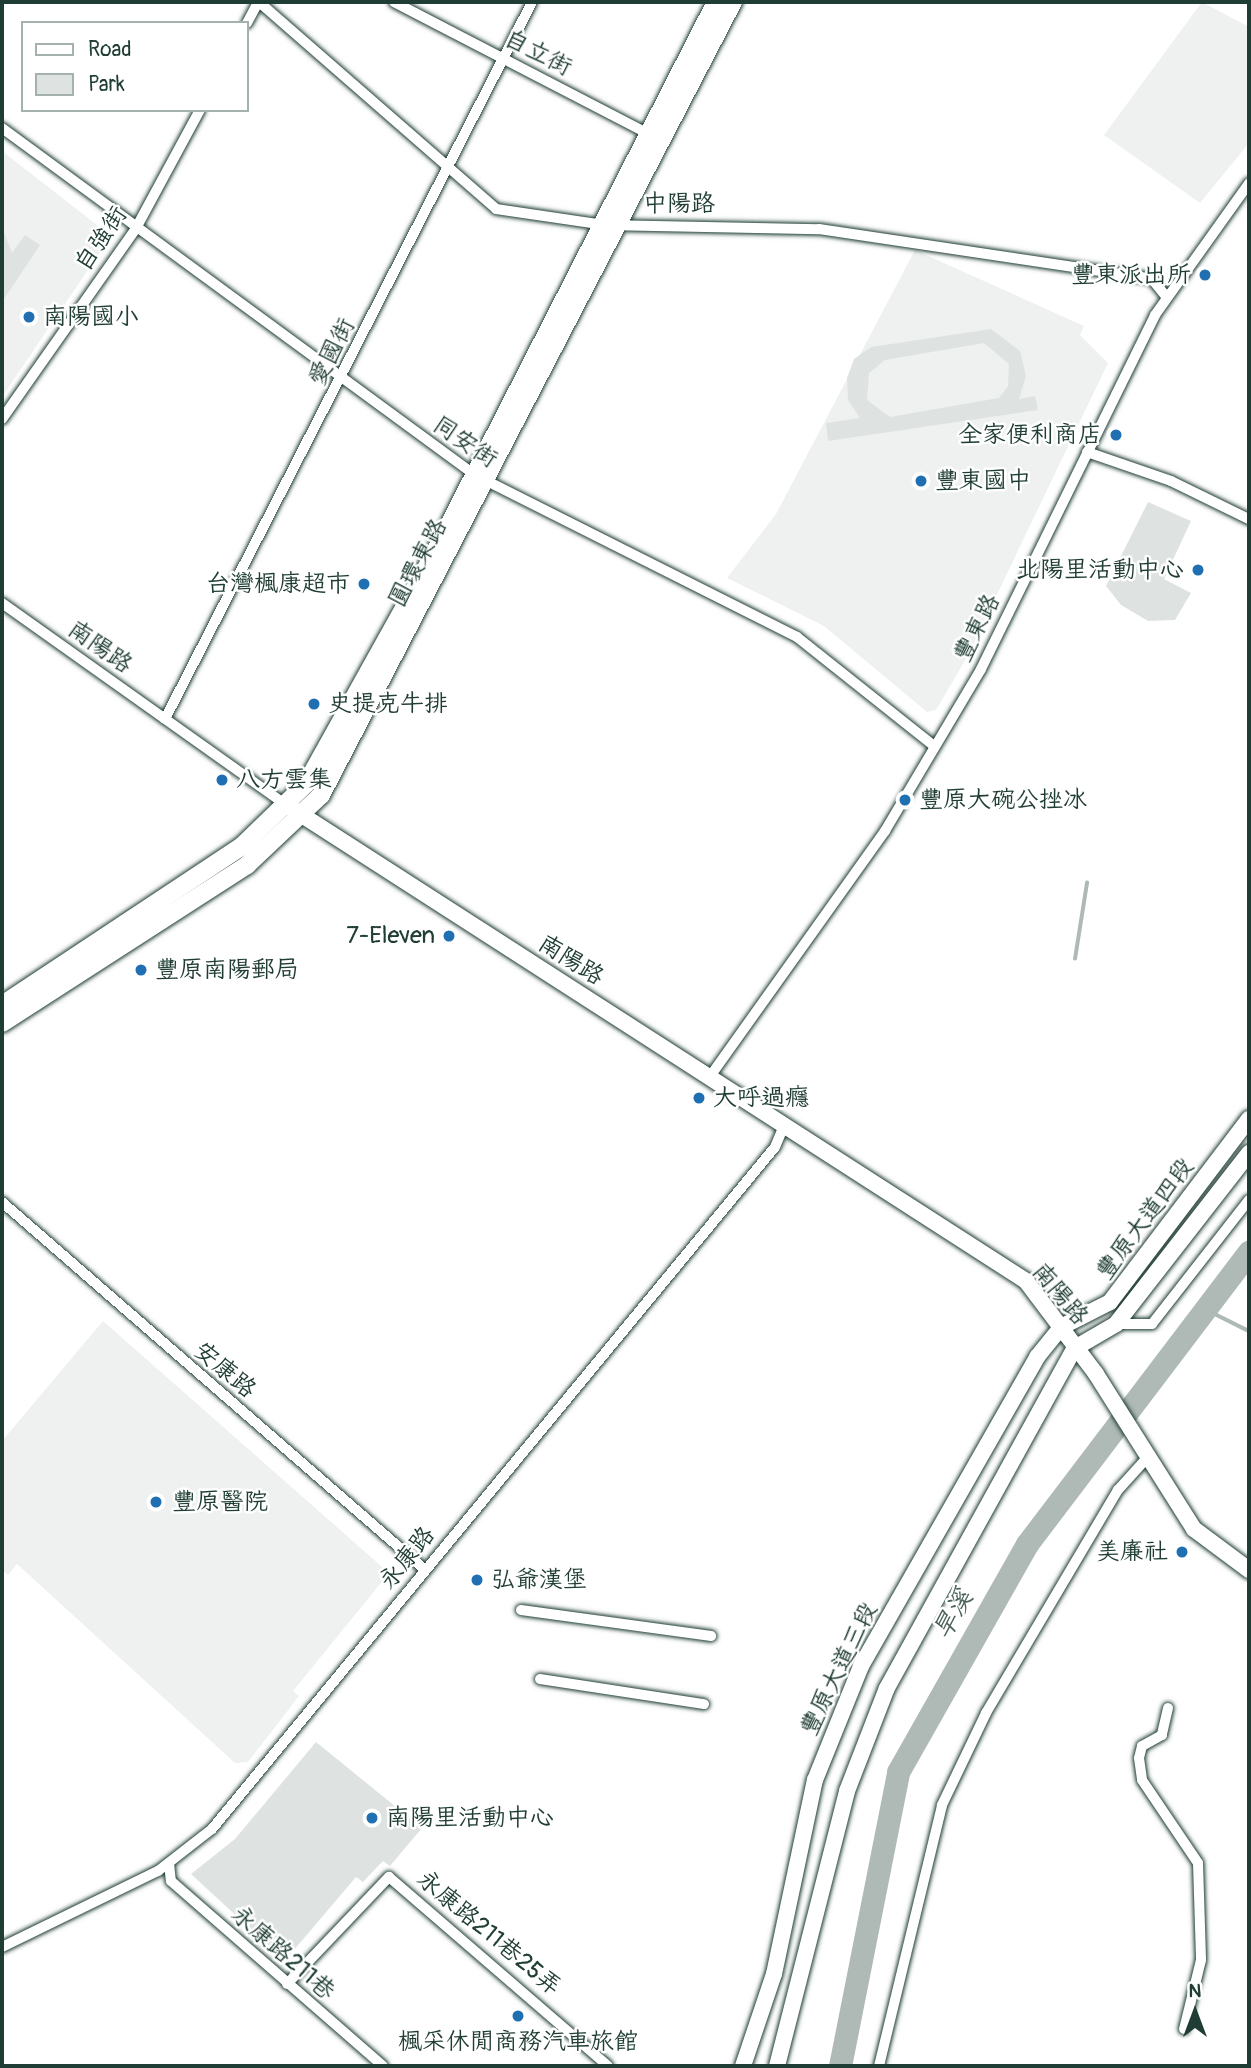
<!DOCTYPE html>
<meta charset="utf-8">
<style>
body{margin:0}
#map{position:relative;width:1251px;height:2068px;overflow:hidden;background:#fff;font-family:Pangolin,"LXGW WenKai TC",sans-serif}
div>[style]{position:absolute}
.built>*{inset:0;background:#eef1f0}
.green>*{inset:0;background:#dee3e2}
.stream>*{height:3.5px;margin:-1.75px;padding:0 1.75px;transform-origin:1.75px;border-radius:1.75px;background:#afbab7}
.river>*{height:23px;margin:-11.5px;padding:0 11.5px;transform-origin:11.5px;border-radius:11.5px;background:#afbab7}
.roads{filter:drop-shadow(0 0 2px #1f3d34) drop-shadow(0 0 2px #1f3d34)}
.street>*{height:10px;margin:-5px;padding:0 5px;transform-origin:5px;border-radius:5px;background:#fff}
.secondary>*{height:16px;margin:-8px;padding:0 8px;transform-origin:8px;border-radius:8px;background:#fff}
.primary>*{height:18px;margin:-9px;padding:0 9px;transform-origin:9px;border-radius:9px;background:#fff}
.dots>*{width:19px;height:19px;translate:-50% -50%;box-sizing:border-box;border:4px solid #fff;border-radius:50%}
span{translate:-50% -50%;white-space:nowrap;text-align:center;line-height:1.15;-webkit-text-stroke:5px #fff;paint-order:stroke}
.street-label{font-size:24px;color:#1f3d34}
.poi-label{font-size:24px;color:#1f3d34}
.right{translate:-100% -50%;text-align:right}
.left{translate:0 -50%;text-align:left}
.water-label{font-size:26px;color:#4a625b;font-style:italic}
.frame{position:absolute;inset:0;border:4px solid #1f3d34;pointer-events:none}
.legend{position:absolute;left:21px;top:21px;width:228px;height:91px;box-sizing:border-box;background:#fff;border:2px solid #a5b1ae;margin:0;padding:9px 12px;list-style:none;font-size:21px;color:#1f3d34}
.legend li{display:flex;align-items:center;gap:14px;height:35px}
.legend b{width:35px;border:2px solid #a5b1ae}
.north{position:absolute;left:1160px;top:1977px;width:70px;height:70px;-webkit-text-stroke:5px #fff;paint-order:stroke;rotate:0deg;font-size:19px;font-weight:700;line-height:28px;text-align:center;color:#1f3d34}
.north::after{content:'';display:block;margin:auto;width:24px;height:32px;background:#1f3d34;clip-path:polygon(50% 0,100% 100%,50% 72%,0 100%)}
</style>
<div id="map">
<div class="built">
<div style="clip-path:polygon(1202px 2px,1249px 27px,1249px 143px,1200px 203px,1104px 135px)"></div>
<div style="clip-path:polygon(2px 151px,111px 236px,2px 397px)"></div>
<div style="clip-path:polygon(915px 250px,1084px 326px,1080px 335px,1108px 363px,967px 657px,936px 710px,927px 712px,824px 626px,727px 578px,776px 514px)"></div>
<div style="clip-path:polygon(103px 1321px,389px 1573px,293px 1691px,299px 1696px,248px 1762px,235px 1763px,17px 1564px,8px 1575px,2px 1570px,2px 1441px)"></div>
</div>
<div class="green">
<div style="clip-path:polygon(2px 227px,12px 253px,25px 235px,40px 245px,2px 302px)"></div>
<div style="clip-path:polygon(evenodd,991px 329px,1020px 351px,1026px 376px,1019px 399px,1035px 396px,1038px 410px,828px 441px,826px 423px,860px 418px,848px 400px,847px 378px,854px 359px,871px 347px,991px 329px,984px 343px,1009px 364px,1008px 386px,999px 398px,890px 417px,867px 400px,869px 373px,885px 360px,984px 343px)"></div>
<div style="clip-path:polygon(1148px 502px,1191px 521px,1164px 579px,1191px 593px,1175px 620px,1148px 621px,1121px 605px,1106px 586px)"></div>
<div style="clip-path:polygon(316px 1742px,422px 1828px,390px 1866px,383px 1861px,363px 1882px,356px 1877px,288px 1957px,281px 1957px,191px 1874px,235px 1839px)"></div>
</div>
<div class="stream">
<div style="left:1075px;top:959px;width:77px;rotate:-81deg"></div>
<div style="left:1205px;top:1309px;width:49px;rotate:26.6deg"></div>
</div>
<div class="river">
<div style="left:840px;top:2066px;width:300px;rotate:-78.8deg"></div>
<div style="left:898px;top:1772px;width:262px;rotate:-60.5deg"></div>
<div style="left:1027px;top:1544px;width:367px;rotate:-52.8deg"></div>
</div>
<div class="roads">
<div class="street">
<div style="left:259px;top:2px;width:315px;rotate:41.1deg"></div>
<div style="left:496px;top:209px;width:109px;rotate:8.4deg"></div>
<div style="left:604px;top:225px;width:215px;rotate:1.1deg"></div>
<div style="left:819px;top:229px;width:337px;rotate:8.5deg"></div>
<div style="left:1152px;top:279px;width:22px;rotate:51deg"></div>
<div style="left:394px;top:2px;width:291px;rotate:27.4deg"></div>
<div style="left:247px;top:23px;width:24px;rotate:-62deg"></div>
<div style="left:2px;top:128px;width:587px;rotate:36.26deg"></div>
<div style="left:475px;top:475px;width:360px;rotate:26.7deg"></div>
<div style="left:797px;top:637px;width:174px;rotate:38.5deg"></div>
<div style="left:2px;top:419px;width:231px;rotate:-54.9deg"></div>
<div style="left:135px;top:230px;width:136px;rotate:-61.6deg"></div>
<div style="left:1087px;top:452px;width:89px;rotate:19deg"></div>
<div style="left:1171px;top:481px;width:87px;rotate:26deg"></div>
<div style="left:2px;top:603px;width:351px;rotate:35.4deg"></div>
<div style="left:165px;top:719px;width:805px;rotate:-62.89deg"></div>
<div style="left:711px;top:1075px;width:300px;rotate:-54.5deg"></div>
<div style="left:885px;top:831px;width:188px;rotate:-59.3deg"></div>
<div style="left:981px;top:669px;width:394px;rotate:-63.8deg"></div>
<div style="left:1155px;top:315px;width:162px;rotate:-54.5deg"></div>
<div style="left:2px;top:1202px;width:559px;rotate:41.01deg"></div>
<div style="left:1116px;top:1324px;width:36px"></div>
<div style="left:1152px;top:1324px;width:157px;rotate:-52deg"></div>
<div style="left:521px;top:1610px;width:192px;rotate:7.8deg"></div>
<div style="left:540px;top:1679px;width:166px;rotate:8.7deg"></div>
<div style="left:1168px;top:1708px;width:28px;rotate:103deg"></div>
<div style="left:1162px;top:1735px;width:23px;rotate:151deg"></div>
<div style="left:1142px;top:1746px;width:12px;rotate:104deg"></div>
<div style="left:1139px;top:1758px;width:22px;rotate:82deg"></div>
<div style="left:1142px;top:1780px;width:100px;rotate:56deg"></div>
<div style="left:1198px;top:1863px;width:97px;rotate:88.2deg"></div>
<div style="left:1201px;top:1960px;width:71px;rotate:103.8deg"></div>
<div style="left:169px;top:1863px;width:18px;rotate:84deg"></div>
<div style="left:171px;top:1881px;width:281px;rotate:41.1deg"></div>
<div style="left:2px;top:1947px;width:174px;rotate:-26deg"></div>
<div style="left:158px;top:1871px;width:68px;rotate:-37.9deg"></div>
<div style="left:212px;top:1829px;width:884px;rotate:-50.46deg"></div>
<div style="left:775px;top:1147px;width:25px;rotate:-67deg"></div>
<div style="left:287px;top:1984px;width:148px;rotate:-46.4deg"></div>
<div style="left:389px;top:1877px;width:289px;rotate:40.8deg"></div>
<div style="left:879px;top:2066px;width:268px;rotate:-76.4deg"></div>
<div style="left:942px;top:1805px;width:102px;rotate:-64.4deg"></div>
<div style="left:986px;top:1713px;width:259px;rotate:-59.4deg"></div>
<div style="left:1118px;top:1490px;width:43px;rotate:-47.8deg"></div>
</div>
<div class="secondary">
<div style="left:291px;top:808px;width:874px;rotate:32.76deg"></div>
<div style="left:1026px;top:1281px;width:116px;rotate:53deg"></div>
<div style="left:1096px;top:1374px;width:183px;rotate:57.7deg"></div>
<div style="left:1194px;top:1529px;width:69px;rotate:36.7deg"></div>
<div style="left:743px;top:2066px;width:97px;rotate:-71.4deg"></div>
<div style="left:774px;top:1974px;width:198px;rotate:-78.1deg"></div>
<div style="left:815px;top:1780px;width:123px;rotate:-68deg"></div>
<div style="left:861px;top:1666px;width:356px;rotate:-60.3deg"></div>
<div style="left:1037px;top:1357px;width:38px;rotate:-51deg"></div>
<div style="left:1061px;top:1327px;width:55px;rotate:-27deg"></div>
<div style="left:1110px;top:1302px;width:230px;rotate:-52.8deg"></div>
<div style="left:777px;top:2066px;width:284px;rotate:-75.7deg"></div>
<div style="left:847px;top:1791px;width:110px;rotate:-68.8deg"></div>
<div style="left:887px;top:1688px;width:389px;rotate:-61.1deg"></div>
<div style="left:1075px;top:1348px;width:48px;rotate:-30.3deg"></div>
<div style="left:1116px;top:1324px;width:217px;rotate:-52.1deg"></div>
</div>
<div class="primary">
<div style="left:2px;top:1005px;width:287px;rotate:-33.5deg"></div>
<div style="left:241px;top:847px;width:91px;rotate:-44.1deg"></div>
<div style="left:306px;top:784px;width:259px;rotate:-60.9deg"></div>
<div style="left:432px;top:558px;width:624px;rotate:-62.94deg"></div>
<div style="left:2px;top:1023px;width:292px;rotate:-32.8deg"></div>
<div style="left:247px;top:865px;width:102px;rotate:-43.4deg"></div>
<div style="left:321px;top:795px;width:894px;rotate:-62.55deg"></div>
</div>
</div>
<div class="dots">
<div style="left:1205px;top:275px;background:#1f6fb2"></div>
<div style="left:29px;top:317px;background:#1f6fb2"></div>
<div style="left:1116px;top:435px;background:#1f6fb2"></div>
<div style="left:921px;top:481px;background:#1f6fb2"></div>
<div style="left:1198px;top:570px;background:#1f6fb2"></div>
<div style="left:364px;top:584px;background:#1f6fb2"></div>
<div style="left:314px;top:704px;background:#1f6fb2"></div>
<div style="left:222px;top:780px;background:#1f6fb2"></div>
<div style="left:905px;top:800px;background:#1f6fb2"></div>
<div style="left:449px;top:936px;background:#1f6fb2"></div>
<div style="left:141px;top:970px;background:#1f6fb2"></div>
<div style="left:699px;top:1098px;background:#1f6fb2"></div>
<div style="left:156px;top:1502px;background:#1f6fb2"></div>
<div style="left:1182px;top:1552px;background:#1f6fb2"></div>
<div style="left:477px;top:1580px;background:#1f6fb2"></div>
<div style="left:372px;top:1818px;background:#1f6fb2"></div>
<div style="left:518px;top:2016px;background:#1f6fb2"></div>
</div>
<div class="street-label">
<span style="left:538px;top:53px;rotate:27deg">自立街</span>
<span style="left:679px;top:204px">中陽路</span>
<span style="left:101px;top:239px;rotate:-56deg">自強街</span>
<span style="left:332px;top:352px;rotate:-63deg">愛國街</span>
<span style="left:465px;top:442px;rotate:34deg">同安街</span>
<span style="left:418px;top:563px;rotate:-62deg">圓環東路</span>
<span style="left:977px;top:628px;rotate:-63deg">豐東路</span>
<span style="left:100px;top:647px;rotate:35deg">南陽路</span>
<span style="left:571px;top:960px;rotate:32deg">南陽路</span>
<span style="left:1145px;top:1219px;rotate:-53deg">豐原大道四段</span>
<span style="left:1060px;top:1294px;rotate:50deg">南陽路</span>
<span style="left:225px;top:1370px;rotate:40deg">安康路</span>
<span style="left:407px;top:1558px;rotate:-51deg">永康路</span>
<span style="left:839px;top:1669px;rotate:-64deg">豐原大道三段</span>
<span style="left:489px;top:1933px;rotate:40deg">永康路211巷25弄</span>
<span style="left:283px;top:1953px;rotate:41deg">永康路211巷</span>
</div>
<div class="poi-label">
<span class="right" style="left:1191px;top:275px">豐東派出所</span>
<span class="left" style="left:43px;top:317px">南陽國小</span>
<span class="right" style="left:1102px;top:435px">全家便利商店</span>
<span class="left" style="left:935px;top:481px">豐東國中</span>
<span class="right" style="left:1184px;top:570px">北陽里活動中心</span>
<span class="right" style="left:350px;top:584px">台灣楓康超市</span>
<span class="left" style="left:328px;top:704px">史提克牛排</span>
<span class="left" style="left:236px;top:780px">八方雲集</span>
<span class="left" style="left:919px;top:800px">豐原大碗公挫冰</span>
<span class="right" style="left:435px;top:936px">7-Eleven</span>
<span class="left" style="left:155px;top:970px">豐原南陽郵局</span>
<span class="left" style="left:713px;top:1098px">大呼過癮</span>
<span class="left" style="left:172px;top:1502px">豐原醫院</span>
<span class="right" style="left:1168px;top:1552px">美廉社</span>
<span class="left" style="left:491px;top:1580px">弘爺漢堡</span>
<span class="left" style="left:386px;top:1818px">南陽里活動中心</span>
<span style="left:518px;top:2042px">楓采休閒商務汽車旅館</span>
</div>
<div class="water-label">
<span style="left:954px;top:1615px;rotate:-60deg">旱溪</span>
</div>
<div class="frame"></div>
<ul class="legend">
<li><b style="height:9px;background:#fff"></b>Road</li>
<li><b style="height:19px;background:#dee3e2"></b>Park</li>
</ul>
<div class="north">N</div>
</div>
